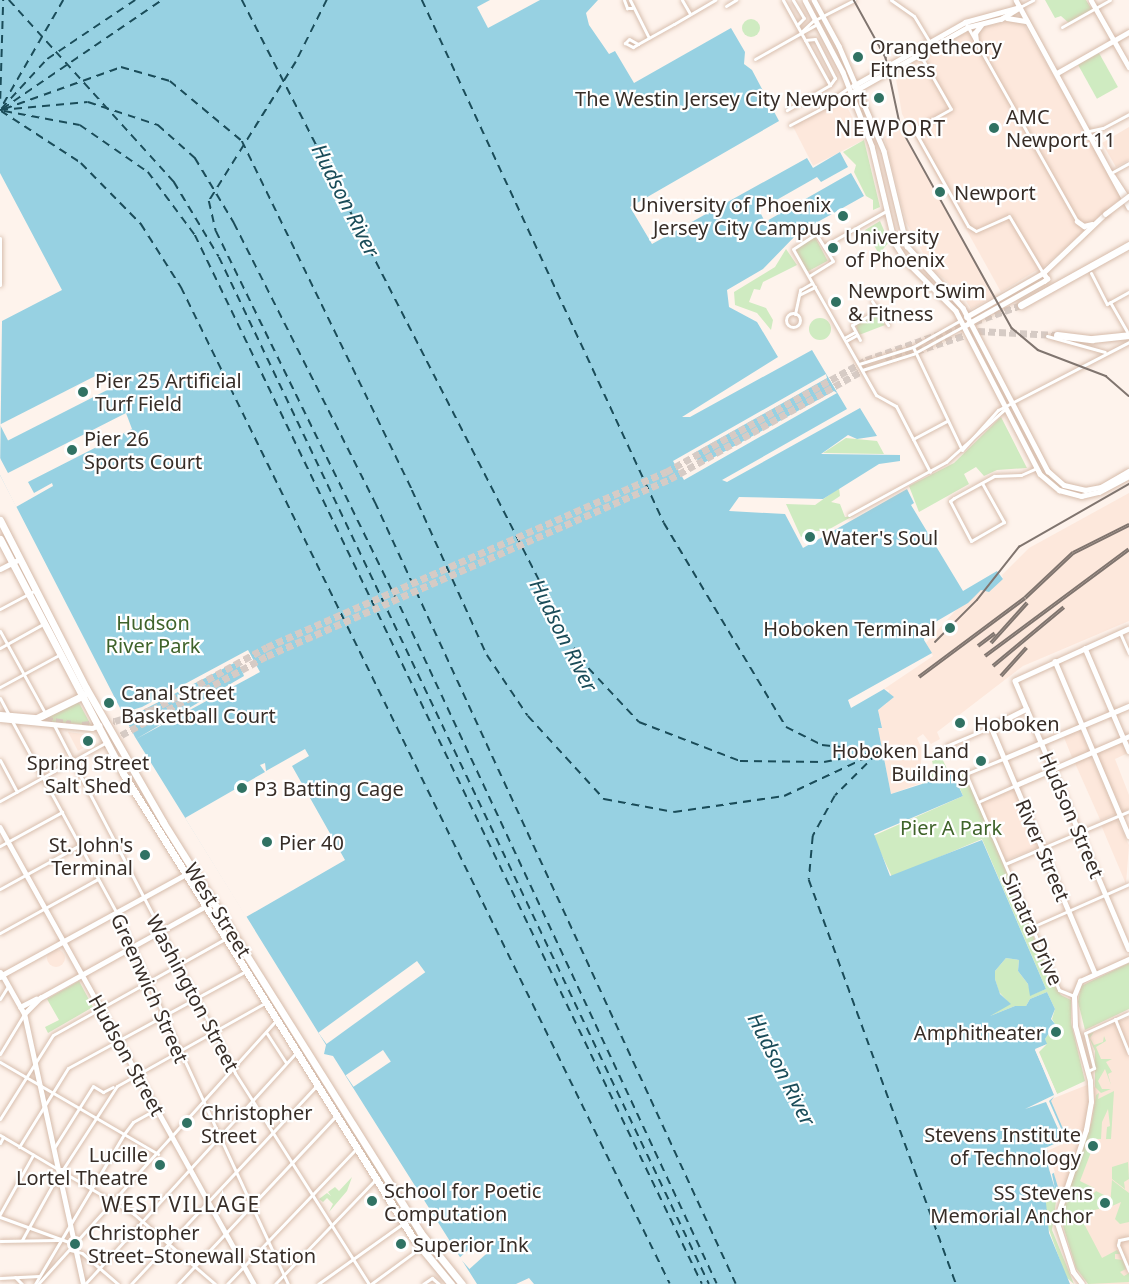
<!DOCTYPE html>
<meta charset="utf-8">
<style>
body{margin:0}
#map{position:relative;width:1129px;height:1284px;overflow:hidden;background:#fef3ec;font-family:"Noto Sans",sans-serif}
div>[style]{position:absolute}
.built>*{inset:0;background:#fde8dc;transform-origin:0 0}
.round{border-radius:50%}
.education>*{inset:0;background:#fce6d9}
.green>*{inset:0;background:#cfebc1;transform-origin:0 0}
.water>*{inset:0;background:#97d1e2}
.pier>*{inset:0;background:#fef3ec;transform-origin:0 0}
.ferry>*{height:1.5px;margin-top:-0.75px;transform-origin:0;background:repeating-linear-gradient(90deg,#1a4c59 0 8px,transparent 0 14px)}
.highway-tunnel>*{height:7px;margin-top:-3.5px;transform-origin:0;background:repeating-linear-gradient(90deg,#d6cbc5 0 7px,transparent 0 10.5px)}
.roads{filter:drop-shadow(0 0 2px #d6bcab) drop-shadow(0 0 2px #d6bcab)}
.street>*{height:3px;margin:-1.5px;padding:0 1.5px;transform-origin:1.5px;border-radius:1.5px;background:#fff}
.street>.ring{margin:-1.5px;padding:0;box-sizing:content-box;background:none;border:3px solid #fff;border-radius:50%}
.secondary>*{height:4.5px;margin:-2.25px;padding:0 2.25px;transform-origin:2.25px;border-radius:2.25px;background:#fff}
.primary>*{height:5px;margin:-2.5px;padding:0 2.5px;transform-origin:2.5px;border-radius:2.5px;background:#fff}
.highway>*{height:7px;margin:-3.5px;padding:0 3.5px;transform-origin:3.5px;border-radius:3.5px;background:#fff}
.tram>*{height:1.5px;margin:-0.75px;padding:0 0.75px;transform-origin:0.75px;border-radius:0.75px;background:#80756f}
.rail>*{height:4px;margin-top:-2px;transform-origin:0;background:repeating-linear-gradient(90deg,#fff 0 4.5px,#80756f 0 9px);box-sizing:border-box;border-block:2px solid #80756f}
.bridges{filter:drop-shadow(0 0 2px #d6bcab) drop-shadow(0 0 2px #d6bcab)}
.secondary-bridge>*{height:4.5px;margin:-2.25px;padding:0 2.25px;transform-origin:2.25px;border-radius:2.25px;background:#fff}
.dots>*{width:16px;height:16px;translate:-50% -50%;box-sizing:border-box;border:3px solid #fff;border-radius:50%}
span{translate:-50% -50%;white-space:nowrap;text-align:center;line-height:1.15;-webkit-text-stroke:4.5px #fff;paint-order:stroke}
.poi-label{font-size:20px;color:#372d27}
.left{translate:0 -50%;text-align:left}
.right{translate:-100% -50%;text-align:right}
.park-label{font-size:20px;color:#3f632a}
.street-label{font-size:20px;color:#372d27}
.neighbourhood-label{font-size:21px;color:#372d27;letter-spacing:1.5px}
.water-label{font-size:21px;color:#1a4c59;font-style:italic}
</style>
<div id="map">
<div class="built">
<div style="clip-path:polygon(1017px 19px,1023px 23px,1123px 196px,1047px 264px,1001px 292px,902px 114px,895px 73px,970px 30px)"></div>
<div style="left:843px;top:99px;width:46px;height:57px;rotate:63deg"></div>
<div style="clip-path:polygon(900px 128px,995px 296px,971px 309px,962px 294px,932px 269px,906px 222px,884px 137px)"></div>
<div style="clip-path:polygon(1129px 493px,1129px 621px,1023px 666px,937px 732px,940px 739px,931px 744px,923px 734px,917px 738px,921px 747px,921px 783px,891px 794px,878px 728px,882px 727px,878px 710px,887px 703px,889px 690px,884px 689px,933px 656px,926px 643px,956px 610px,981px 590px,1003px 579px,1002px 575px,1029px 548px)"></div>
<div style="left:1080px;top:729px;width:24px;height:18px;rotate:68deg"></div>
<div style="clip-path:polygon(68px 732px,92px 735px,96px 741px,78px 751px)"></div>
<div style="clip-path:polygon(1123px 742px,1128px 753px,1115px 759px,1129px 795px,1129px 809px,1123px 812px,1096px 753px)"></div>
<div style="left:1090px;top:755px;width:64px;height:17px;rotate:66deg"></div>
<div style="left:1014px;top:789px;width:63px;height:36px;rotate:68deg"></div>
<div style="clip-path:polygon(1116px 818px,1129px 845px,1126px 884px,1101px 825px)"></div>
<div class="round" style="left:47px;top:949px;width:18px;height:18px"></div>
</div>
<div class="education">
<div style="clip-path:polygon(1129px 127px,1129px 160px,1116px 167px,1102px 143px)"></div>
<div style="clip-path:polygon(1129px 1017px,1129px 1284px,1089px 1284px,1060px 1216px,1068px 1190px,1058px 1188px,1046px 1151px,1049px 1100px,1087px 1085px,1095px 1087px,1095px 1051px,1088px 1035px)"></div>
</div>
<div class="green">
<div style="clip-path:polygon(1045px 0,1086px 0,1092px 10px,1069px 23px,1061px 16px,1055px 18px)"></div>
<div class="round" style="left:742px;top:19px;width:18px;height:18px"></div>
<div style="left:1099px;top:53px;width:39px;height:24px;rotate:61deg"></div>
<div style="clip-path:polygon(864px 140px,880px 207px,873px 210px,873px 200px,866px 196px,854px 172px,856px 165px,843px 152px)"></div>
<div style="clip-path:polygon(880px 221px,889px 242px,879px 254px,865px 230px)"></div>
<div style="left:815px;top:237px;width:27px;height:23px;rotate:62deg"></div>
<div style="clip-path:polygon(786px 249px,797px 265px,763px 282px,760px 290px,754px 289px,749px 302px,766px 308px,773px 320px,771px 330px,757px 313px,735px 305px,734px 292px,775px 267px)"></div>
<div style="clip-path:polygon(878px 312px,885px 325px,859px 335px,856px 325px)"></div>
<div class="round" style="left:809px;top:318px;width:22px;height:22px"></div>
<div style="clip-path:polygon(1001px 417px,1027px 468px,997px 470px,984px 476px,976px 467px,964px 474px,969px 484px,919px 512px,909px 486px,954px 463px)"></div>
<div style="clip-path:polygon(846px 438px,877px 441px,884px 454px,823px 453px)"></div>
<div style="clip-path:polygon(839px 488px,840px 496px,831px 502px,840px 504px,845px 517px,853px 516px,826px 531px,812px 531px,801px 537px,786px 504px,815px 505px)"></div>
<div style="clip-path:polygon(78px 701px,91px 725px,42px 721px,42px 720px)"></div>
<div style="clip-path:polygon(939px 752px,949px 773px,922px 784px,920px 774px,934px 769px,932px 761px,939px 758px)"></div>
<div style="clip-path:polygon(960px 774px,966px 775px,1053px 983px,1061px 995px,1071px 1000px,1071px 1023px,1085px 1081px,1057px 1094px,1037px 1049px,1046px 1044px,1045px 1039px,1055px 1024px,1052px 1019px,1055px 1009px,1047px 992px,1030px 999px,1026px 1006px,1015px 1006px,990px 1016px,989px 1013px,1010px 1004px,999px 992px,995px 979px,995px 971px,1006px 958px,1019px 960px,1018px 971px,1028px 984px,1031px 995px,1046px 989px,982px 839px,892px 877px,873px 836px,963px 796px,955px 776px)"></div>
<div style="clip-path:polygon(1129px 963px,1129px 1009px,1085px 1030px,1078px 1002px,1081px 986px)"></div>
<div style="clip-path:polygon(79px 981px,93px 1007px,48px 1033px,45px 1027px,59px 1020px,47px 999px)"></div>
<div style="clip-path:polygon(1094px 1032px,1090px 1038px,1094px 1045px,1103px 1042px,1104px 1036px,1106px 1041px,1096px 1047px,1101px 1059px,1112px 1059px,1106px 1062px,1112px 1072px,1108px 1074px,1111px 1085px,1105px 1069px,1098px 1081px,1102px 1089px,1111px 1089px,1101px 1093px,1095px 1087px,1095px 1051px,1088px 1035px)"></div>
<div style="clip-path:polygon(1114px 1091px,1111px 1139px,1106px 1139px,1107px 1127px,1110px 1126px,1108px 1109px,1102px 1122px,1101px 1139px,1096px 1139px,1080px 1181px,1094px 1188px,1089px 1198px,1096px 1191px,1108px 1197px,1108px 1207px,1085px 1212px,1095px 1212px,1081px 1218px,1102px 1258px,1117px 1250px,1120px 1254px,1115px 1254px,1115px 1259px,1123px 1260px,1126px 1269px,1120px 1272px,1124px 1276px,1129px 1273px,1129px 1282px,1088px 1284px,1076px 1268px,1060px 1216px,1092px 1121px,1096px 1095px,1099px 1093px,1098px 1099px)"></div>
<div style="clip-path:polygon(365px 1151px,421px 1240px,419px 1241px,363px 1153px)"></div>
<div style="clip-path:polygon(1128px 1162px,1129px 1179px,1124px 1182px,1125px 1189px,1112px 1179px,1112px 1167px)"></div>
<div style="clip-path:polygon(352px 1177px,347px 1191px,329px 1212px,333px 1204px,327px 1198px,323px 1202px,319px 1199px,327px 1193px,331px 1196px,328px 1192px,335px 1187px,339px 1191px)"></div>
<div style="clip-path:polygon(1112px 1180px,1129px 1193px,1129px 1222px,1120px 1224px,1115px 1219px,1121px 1202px,1110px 1207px)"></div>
<div style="clip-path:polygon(1058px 1187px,1052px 1230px,1074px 1284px,1066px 1277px,1048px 1227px,1044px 1193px)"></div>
</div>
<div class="water">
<div style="clip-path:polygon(0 0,490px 0,477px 7px,488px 28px,540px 0,598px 0,586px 13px,589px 25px,609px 54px,615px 51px,634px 83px,731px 28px,745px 52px,744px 64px,752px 70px,779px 121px,630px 207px,652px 244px,807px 158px,813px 168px,840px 152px,848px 167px,821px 182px,817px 177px,759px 210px,765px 222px,851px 173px,864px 196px,798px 233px,763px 269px,727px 290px,729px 307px,757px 322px,778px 357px,682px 417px,690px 417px,812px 350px,847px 409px,722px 480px,727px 482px,860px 408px,877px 436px,857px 439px,848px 435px,821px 454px,900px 455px,900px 461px,879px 464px,823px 499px,739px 497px,729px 511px,785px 514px,803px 548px,907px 489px,914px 503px,911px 505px,963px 591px,997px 571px,1003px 579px,989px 592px,981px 590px,968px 603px,925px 628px,924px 640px,932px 653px,848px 700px,851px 708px,884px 689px,894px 697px,878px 710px,882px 728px,878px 728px,891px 794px,953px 774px,963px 796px,874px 834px,890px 876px,982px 840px,1046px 989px,1030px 996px,1028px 984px,1018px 971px,1019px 960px,1006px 958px,995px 971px,995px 979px,1000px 994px,1011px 1004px,990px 1016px,1015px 1006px,1026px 1006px,1030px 999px,1047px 992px,1055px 1009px,1051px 1019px,1055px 1024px,1045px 1039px,1047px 1044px,1035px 1050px,1055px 1095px,1051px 1101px,1067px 1138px,1047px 1151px,1058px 1187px,1045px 1193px,1049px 1233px,1070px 1284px,534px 1284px,529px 1278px,516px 1284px,477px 1284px,333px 1056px,324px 1054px,326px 1045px,135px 737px,0 475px,2px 321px,62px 290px,0 173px)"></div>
</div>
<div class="pier">
<div style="left:105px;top:371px;width:18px;height:118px;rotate:63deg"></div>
<div style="clip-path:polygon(826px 374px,827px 378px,694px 453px,700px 465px,834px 391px,837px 393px,684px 480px,673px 461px)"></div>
<div style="clip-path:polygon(126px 413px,132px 429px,28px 482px,34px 493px,52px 483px,53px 486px,16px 507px,0 475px,0 458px,8px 473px)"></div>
<div style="clip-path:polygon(248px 650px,260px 672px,136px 739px,244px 676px,238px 661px,143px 710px,122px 713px,142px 707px)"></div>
<div style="clip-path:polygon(305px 749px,309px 756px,292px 766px,345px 860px,246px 917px,185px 818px,265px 772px,260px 765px,265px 763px,266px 771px)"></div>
<div style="left:417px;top:961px;width:14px;height:122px;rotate:54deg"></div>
<div style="clip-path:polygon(1047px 1044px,1039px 1052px,1057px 1094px,1049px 1101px,1067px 1142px,1047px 1151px,1055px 1172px,1052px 1174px,1055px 1189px,1043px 1149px,1063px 1140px,1046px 1102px,1025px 1109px,1054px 1095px,1035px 1049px)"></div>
<div style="left:383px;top:1050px;width:14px;height:45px;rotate:56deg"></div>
<div style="left:478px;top:1241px;width:15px;height:25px;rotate:48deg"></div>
</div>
<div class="ferry">
<div style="left:9px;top:0;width:246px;rotate:47.8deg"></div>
<div style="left:174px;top:182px;width:87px;rotate:59deg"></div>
<div style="left:219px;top:257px;width:1138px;rotate:64.49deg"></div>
<div style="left:242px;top:0;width:739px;rotate:62.88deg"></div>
<div style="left:579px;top:658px;width:88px;rotate:46.8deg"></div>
<div style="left:639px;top:722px;width:108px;rotate:21.1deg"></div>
<div style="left:740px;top:761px;width:84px;rotate:0.7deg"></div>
<div style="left:824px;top:762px;width:53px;rotate:-10.9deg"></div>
<div style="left:327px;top:0;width:69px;rotate:116.6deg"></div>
<div style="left:296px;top:62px;width:164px;rotate:122deg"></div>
<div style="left:209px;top:201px;width:31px;rotate:77deg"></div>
<div style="left:216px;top:231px;width:418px;rotate:63.9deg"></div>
<div style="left:400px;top:606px;width:748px;rotate:64.94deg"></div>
<div style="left:422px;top:0;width:576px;rotate:65.17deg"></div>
<div style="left:664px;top:523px;width:238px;rotate:59.1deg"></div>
<div style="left:786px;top:727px;width:40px;rotate:26.6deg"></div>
<div style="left:822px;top:745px;width:57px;rotate:6deg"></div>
<div style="left:0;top:99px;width:99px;rotate:-88.3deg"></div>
<div style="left:3px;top:104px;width:120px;rotate:-60deg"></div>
<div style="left:1px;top:109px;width:68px;rotate:-47.4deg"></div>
<div style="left:47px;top:59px;width:106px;rotate:-33.8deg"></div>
<div style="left:2px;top:109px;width:194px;rotate:-34.3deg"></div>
<div style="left:4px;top:109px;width:124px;rotate:-19.7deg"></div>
<div style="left:121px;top:67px;width:51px;rotate:15.9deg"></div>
<div style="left:170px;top:81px;width:94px;rotate:39.8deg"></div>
<div style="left:242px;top:141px;width:388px;rotate:64deg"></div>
<div style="left:412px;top:490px;width:181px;rotate:65.6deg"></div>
<div style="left:487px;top:655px;width:73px;rotate:56.1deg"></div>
<div style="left:528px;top:716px;width:113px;rotate:47.5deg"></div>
<div style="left:604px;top:799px;width:71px;rotate:10.5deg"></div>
<div style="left:674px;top:812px;width:111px;rotate:-8.3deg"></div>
<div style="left:784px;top:796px;width:106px;rotate:-25.1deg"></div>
<div style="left:0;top:110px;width:88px;rotate:-5.2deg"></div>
<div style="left:88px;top:102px;width:74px;rotate:18.2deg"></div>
<div style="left:158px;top:125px;width:50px;rotate:41.7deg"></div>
<div style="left:195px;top:158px;width:76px;rotate:59deg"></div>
<div style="left:234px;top:223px;width:313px;rotate:63.2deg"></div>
<div style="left:375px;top:502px;width:861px;rotate:65.22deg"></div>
<div style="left:1px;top:111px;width:95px;rotate:33deg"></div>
<div style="left:81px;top:163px;width:86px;rotate:45.5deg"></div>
<div style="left:141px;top:224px;width:75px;rotate:57.6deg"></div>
<div style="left:181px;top:287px;width:1110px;rotate:63.87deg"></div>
<div style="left:4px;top:111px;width:77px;rotate:10.4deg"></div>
<div style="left:80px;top:125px;width:83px;rotate:34.7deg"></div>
<div style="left:148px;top:172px;width:79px;rotate:53.3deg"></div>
<div style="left:195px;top:235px;width:1165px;rotate:64.2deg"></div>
<div style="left:877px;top:754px;width:59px;rotate:135deg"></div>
<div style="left:835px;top:796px;width:46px;rotate:118.8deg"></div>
<div style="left:813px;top:836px;width:44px;rotate:95.2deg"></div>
<div style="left:809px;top:880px;width:430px;rotate:70deg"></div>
</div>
<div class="highway-tunnel">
<div style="left:886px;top:361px;width:97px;rotate:-18.1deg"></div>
<div style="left:978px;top:331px;width:79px;rotate:2.9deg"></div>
<div style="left:35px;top:718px;width:36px;rotate:9deg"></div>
<div style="left:82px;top:725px;width:33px;rotate:-7deg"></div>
<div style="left:115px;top:721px;width:39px;rotate:-17deg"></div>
<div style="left:152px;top:710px;width:131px;rotate:-28.7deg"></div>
<div style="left:267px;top:647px;width:436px;rotate:-23.7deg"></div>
<div style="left:666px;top:472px;width:229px;rotate:-29.2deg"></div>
<div style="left:866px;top:360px;width:164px;rotate:-19.5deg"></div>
<div style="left:103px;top:745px;width:187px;rotate:-28.5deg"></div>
<div style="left:267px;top:656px;width:440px;rotate:-23.7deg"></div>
<div style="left:670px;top:479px;width:226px;rotate:-29.4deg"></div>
</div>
<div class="roads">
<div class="street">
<div style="left:624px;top:0;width:9px;rotate:69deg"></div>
<div style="left:627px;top:8px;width:5px"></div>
<div style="left:630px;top:0;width:42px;rotate:63.4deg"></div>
<div style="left:682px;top:0;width:16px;rotate:60deg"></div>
<div style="left:783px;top:0;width:97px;rotate:61.1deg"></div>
<div style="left:830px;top:85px;width:50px;rotate:149.8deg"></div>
<div style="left:793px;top:0;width:21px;rotate:59deg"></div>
<div style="left:804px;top:18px;width:10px;rotate:135deg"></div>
<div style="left:891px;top:0;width:28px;rotate:35deg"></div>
<div style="left:914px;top:16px;width:31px;rotate:59deg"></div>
<div style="left:726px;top:6px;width:12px;rotate:-31deg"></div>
<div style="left:1020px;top:7px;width:15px;rotate:-28deg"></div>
<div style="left:965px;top:22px;width:228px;rotate:60.6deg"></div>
<div style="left:1062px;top:27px;width:55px;rotate:-29.4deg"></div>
<div style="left:801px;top:32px;width:16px;rotate:-43deg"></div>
<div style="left:813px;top:21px;width:46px;rotate:-27.1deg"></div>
<div style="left:805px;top:40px;width:10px;rotate:-6deg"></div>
<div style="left:815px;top:39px;width:44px;rotate:62.9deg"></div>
<div style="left:835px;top:78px;width:9px;rotate:126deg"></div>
<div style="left:638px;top:44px;width:10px;rotate:-151deg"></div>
<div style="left:629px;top:39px;width:6px;rotate:135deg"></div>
<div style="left:625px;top:43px;width:9px;rotate:27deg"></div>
<div style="left:633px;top:47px;width:6px;rotate:-31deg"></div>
<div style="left:638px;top:44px;width:41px;rotate:-29.1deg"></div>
<div style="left:674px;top:24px;width:48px;rotate:-30.3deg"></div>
<div style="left:919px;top:53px;width:64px;rotate:60.3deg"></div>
<div style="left:951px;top:109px;width:37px;rotate:151deg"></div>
<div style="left:919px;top:127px;width:8px;rotate:104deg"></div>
<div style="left:917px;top:135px;width:104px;rotate:60.7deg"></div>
<div style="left:968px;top:226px;width:9px;rotate:32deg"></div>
<div style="left:976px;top:231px;width:36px;rotate:-24deg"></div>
<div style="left:1009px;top:216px;width:66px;rotate:59.2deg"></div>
<div style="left:755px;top:59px;width:71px;rotate:-29.4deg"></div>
<div style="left:821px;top:107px;width:33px;rotate:-35deg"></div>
<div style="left:790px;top:125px;width:67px;rotate:-27.7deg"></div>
<div style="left:1089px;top:131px;width:14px;rotate:-12deg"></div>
<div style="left:1103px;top:128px;width:30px;rotate:-28deg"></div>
<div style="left:1111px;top:173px;width:21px;rotate:-29deg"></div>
<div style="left:0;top:238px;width:47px;rotate:90deg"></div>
<div style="left:824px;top:246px;width:71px;rotate:-29.4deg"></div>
<div style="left:1091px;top:273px;width:35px;rotate:63deg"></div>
<div style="left:1107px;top:304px;width:25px;rotate:-29deg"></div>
<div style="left:809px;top:276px;width:28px;rotate:-32deg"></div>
<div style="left:833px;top:261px;width:32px;rotate:-122deg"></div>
<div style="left:816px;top:234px;width:27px;rotate:147deg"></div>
<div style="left:793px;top:249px;width:168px;rotate:60.4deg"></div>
<div style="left:876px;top:395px;width:23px;rotate:29deg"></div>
<div style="left:896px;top:406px;width:74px;rotate:62.7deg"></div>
<div style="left:799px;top:295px;width:18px;rotate:-27deg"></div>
<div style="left:872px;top:301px;width:29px;rotate:56deg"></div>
<div style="left:1110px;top:302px;width:34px;rotate:60deg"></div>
<div class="ring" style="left:786px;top:313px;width:11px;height:11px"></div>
<div style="left:795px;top:314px;width:25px;rotate:-78deg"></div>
<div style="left:800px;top:290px;width:14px;rotate:-30deg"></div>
<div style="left:1047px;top:336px;width:60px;rotate:15.4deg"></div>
<div style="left:844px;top:338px;width:13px;rotate:-29deg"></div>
<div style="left:860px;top:340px;width:17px;rotate:-118deg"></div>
<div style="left:852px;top:325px;width:31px;rotate:-29deg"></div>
<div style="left:846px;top:341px;width:13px;rotate:-29deg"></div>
<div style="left:913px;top:347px;width:114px;rotate:64.6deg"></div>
<div style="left:859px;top:364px;width:57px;rotate:-17.5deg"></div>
<div style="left:913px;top:347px;width:55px;rotate:-29.4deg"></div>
<div style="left:862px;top:370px;width:53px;rotate:-17.4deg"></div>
<div style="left:913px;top:354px;width:58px;rotate:-28.8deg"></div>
<div style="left:913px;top:439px;width:38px;rotate:-28deg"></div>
<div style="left:962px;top:450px;width:54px;rotate:-48deg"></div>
<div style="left:998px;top:410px;width:148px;rotate:-27.4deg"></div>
<div style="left:982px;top:483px;width:45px;rotate:60.6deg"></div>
<div style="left:1004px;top:522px;width:38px;rotate:150deg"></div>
<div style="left:971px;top:541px;width:45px;rotate:-117.7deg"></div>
<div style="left:950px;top:501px;width:5px;rotate:-37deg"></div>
<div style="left:954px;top:498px;width:46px;rotate:-28.8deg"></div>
<div style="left:994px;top:476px;width:27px;rotate:-2deg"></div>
<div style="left:1021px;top:475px;width:17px;rotate:-24deg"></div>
<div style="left:849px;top:515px;width:111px;rotate:-28.7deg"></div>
<div style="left:946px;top:462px;width:79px;rotate:-41.9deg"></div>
<div style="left:0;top:609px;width:40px;rotate:-28deg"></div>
<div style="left:0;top:631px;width:94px;rotate:61.2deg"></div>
<div style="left:1120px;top:633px;width:22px;rotate:66deg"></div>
<div style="left:0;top:648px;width:49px;rotate:-29.2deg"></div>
<div style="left:0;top:687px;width:67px;rotate:-28.5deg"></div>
<div style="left:0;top:698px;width:19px;rotate:62deg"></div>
<div style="left:12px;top:721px;width:217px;rotate:61.4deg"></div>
<div style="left:116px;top:912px;width:410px;rotate:65.2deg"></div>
<div style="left:54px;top:725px;width:392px;rotate:62.5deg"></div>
<div style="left:235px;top:1073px;width:250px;rotate:57.6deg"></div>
<div style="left:946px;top:746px;width:49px;rotate:-22.9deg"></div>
<div style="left:1005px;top:758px;width:42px;rotate:157.7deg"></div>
<div style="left:966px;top:774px;width:235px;rotate:66.7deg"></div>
<div style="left:1059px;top:990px;width:16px;rotate:22deg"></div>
<div style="left:0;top:760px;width:36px;rotate:62deg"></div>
<div style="left:0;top:801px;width:120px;rotate:-28.9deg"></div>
<div style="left:978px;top:802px;width:42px;rotate:-24.1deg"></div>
<div style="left:0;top:846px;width:71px;rotate:-28.7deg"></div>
<div style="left:1005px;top:864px;width:135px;rotate:-23.1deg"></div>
<div style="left:0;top:889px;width:91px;rotate:-28.8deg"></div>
<div style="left:1032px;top:927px;width:106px;rotate:-23.9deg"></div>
<div style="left:0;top:933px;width:112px;rotate:-28.9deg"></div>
<div style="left:0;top:999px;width:15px;rotate:-58deg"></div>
<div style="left:1115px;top:1019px;width:37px;rotate:68deg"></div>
<div style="left:266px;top:1032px;width:37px;rotate:57deg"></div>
<div style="left:0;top:1054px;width:44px;rotate:-58.8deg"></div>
<div style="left:0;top:1062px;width:183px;rotate:30.2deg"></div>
<div style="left:1088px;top:1071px;width:7px;rotate:-27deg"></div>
<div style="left:1094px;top:1068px;width:36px;rotate:-104deg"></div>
<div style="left:1085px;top:1033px;width:48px;rotate:-24.4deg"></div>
<div style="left:0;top:1119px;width:99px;rotate:-57.8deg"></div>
<div style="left:53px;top:1035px;width:197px;rotate:-29.2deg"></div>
<div style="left:0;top:1135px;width:156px;rotate:30.5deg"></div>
<div style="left:134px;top:1214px;width:107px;rotate:40.8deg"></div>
<div style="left:0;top:1143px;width:7px;rotate:-63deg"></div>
<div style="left:19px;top:1147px;width:93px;rotate:-58.2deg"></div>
<div style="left:68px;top:1068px;width:203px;rotate:-28.6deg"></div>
<div style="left:54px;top:1148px;width:73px;rotate:-57.8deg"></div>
<div style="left:93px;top:1086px;width:12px;rotate:31deg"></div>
<div style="left:103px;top:1092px;width:11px;rotate:-27deg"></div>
<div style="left:58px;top:1169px;width:5px"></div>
<div style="left:63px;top:1169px;width:99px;rotate:-57deg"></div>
<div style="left:117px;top:1086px;width:170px;rotate:-29.3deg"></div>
<div style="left:117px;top:1199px;width:18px;rotate:38deg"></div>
<div style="left:0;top:1214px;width:68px;rotate:-60.8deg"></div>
<div style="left:0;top:1217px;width:79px;rotate:20deg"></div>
<div style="left:1129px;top:1238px;width:10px;rotate:169deg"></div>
<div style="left:1119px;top:1240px;width:5px;rotate:101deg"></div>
<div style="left:1118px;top:1245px;width:28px;rotate:67deg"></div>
<div style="left:22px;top:1240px;width:64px;rotate:-61deg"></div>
<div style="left:53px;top:1184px;width:8px;rotate:-7deg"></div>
<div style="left:0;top:1241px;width:58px;rotate:-1deg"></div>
<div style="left:70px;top:1250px;width:12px;rotate:14deg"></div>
<div style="left:82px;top:1253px;width:48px;rotate:40.7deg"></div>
<div style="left:15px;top:1277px;width:10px;rotate:45deg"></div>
<div style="left:0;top:1278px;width:39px;rotate:-3deg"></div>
<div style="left:35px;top:1284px;width:174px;rotate:-59.3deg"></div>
<div style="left:124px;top:1134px;width:15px;rotate:-53deg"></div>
<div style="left:133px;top:1122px;width:26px;rotate:-29deg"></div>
<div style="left:38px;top:1284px;width:355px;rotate:-47.9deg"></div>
<div style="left:85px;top:1284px;width:313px;rotate:-47.6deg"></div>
<div style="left:131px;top:1284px;width:271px;rotate:-46.9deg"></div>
<div style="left:178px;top:1284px;width:231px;rotate:-46.8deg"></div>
<div style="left:227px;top:1284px;width:187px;rotate:-46.3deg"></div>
<div style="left:275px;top:1284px;width:146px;rotate:-46.1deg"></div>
<div style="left:318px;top:1284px;width:103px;rotate:-35.5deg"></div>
<div style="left:371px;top:1284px;width:61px;rotate:-36.3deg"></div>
<div style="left:423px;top:1284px;width:11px;rotate:-34deg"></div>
<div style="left:432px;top:1278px;width:9px;rotate:41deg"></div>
</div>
<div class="secondary">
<div style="left:805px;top:0;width:81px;rotate:62.2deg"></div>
<div style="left:843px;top:72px;width:79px;rotate:68.6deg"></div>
<div style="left:872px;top:146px;width:100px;rotate:76.7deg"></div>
<div style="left:895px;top:243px;width:22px;rotate:58deg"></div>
<div style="left:907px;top:262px;width:69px;rotate:45deg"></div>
<div style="left:956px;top:311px;width:183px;rotate:62.7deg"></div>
<div style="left:1040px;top:474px;width:25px;rotate:40deg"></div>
<div style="left:1059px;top:490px;width:23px;rotate:15deg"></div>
<div style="left:1081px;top:496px;width:18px;rotate:-13deg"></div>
<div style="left:1099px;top:492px;width:34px;rotate:-28deg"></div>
<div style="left:814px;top:0;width:52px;rotate:61.5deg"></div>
<div style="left:839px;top:46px;width:114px;rotate:66.8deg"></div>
<div style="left:884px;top:151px;width:98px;rotate:76.4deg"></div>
<div style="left:907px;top:246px;width:84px;rotate:47.9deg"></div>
<div style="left:963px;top:308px;width:184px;rotate:62.5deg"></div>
<div style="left:1048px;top:471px;width:21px;rotate:41deg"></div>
<div style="left:1064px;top:485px;width:22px;rotate:13deg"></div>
<div style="left:1085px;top:490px;width:16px;rotate:-11deg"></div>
<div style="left:1101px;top:487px;width:32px;rotate:-30deg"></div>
<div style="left:1016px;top:0;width:236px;rotate:61.4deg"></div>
<div style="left:1091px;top:0;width:77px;rotate:60.4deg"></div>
<div style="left:1007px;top:18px;width:20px;rotate:9deg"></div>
<div style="left:976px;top:41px;width:8px;rotate:-97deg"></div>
<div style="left:975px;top:33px;width:10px;rotate:-53deg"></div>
<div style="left:1057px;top:73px;width:83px;rotate:-29.7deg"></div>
<div style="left:853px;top:86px;width:129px;rotate:-29.7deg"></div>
<div style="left:965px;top:22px;width:57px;rotate:-15.3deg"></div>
<div style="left:849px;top:94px;width:137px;rotate:-29.4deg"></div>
<div style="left:968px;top:27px;width:34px;rotate:-14deg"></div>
<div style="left:1001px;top:19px;width:22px;rotate:-32deg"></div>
<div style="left:1113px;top:176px;width:30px;rotate:57deg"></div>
<div style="left:1077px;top:221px;width:9px;rotate:36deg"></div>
<div style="left:1084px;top:226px;width:8px;rotate:-14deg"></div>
<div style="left:966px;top:317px;width:89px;rotate:-29.7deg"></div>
<div style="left:1043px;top:273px;width:86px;rotate:-43.6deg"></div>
<div style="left:964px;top:326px;width:92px;rotate:-29.4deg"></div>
<div style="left:1044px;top:281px;width:4px;rotate:-34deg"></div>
<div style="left:1047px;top:279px;width:7px;rotate:-124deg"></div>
<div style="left:1129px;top:629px;width:125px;rotate:155.5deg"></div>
<div style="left:1015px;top:681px;width:291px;rotate:67deg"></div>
<div style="left:1085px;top:648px;width:112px;rotate:66.9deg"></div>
<div style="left:1055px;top:661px;width:190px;rotate:67.1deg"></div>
<div style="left:1027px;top:709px;width:40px;rotate:153.4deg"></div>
<div style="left:991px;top:727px;width:267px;rotate:67.1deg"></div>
<div style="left:1005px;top:758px;width:134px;rotate:-22.8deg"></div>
<div style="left:1016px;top:785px;width:123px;rotate:-23.4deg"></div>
<div style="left:0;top:827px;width:523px;rotate:60.93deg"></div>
<div style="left:20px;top:1007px;width:18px;rotate:-27deg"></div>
<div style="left:24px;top:1014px;width:23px;rotate:-45deg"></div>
<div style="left:40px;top:998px;width:192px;rotate:-29deg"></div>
<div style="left:83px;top:1284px;width:276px;rotate:-102.3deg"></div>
<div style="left:24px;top:1014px;width:45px;rotate:-119.4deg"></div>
<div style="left:2px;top:975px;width:212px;rotate:-28.7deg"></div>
<div style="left:1082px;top:1284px;width:15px;rotate:-127deg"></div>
<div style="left:1073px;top:1272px;width:55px;rotate:-108.1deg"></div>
<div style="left:1056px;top:1220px;width:95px;rotate:-71.6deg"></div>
<div style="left:1086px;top:1130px;width:28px;rotate:-80deg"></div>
<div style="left:1091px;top:1102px;width:21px;rotate:-93deg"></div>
<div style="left:1090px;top:1081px;width:57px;rotate:-105.3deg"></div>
<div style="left:1075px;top:1026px;width:30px;rotate:-92deg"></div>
<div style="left:1074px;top:996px;width:16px;rotate:-68deg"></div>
<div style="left:1080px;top:981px;width:54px;rotate:-24.2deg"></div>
</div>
<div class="primary">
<div style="left:0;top:569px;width:22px;rotate:-27deg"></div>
<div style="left:0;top:719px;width:92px;rotate:5.6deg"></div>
<div style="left:92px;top:728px;width:8px;rotate:-23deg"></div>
<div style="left:0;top:972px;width:5px;rotate:90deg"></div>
</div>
<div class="highway">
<div style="left:1021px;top:305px;width:124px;rotate:-29.1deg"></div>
<div style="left:1057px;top:335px;width:35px;rotate:7deg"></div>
<div style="left:1092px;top:339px;width:37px;rotate:-6deg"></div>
<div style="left:0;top:520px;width:189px;rotate:62.9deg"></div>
<div style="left:86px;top:688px;width:155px;rotate:60.1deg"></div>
<div style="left:163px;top:822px;width:484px;rotate:57.9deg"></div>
<div style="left:420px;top:1232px;width:67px;rotate:51.1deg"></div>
<div style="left:0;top:539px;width:267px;rotate:62.3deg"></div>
<div style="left:124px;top:775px;width:546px;rotate:58.03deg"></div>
<div style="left:413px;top:1238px;width:60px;rotate:50.4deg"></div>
<div style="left:0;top:715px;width:37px;rotate:5deg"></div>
<div style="left:37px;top:718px;width:52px;rotate:-26.1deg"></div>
</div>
</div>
<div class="tram">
<div style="left:854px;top:0;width:66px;rotate:61.1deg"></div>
<div style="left:886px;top:58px;width:72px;rotate:77.9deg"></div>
<div style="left:901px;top:128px;width:229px;rotate:61deg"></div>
<div style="left:1012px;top:328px;width:34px;rotate:40deg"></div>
<div style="left:1038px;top:350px;width:73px;rotate:20.9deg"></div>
<div style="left:1106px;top:376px;width:30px;rotate:41deg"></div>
<div style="left:935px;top:642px;width:59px;rotate:-45deg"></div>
<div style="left:977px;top:600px;width:68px;rotate:-51.6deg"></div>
<div style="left:1019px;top:547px;width:127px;rotate:-29.8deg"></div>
</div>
<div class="rail">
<div style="left:991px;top:643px;width:54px;rotate:-48deg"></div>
<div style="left:978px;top:646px;width:21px;rotate:-37deg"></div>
<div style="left:985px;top:656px;width:179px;rotate:-36.6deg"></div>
<div style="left:993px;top:666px;width:92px;rotate:-39.7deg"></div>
<div style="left:1001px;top:676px;width:38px;rotate:-48deg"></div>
<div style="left:919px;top:677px;width:132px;rotate:-36.7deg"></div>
<div style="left:1025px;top:598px;width:66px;rotate:-43.2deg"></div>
<div style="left:1073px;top:553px;width:63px;rotate:-26.6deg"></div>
</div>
<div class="bridges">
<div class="secondary-bridge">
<div style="left:1105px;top:214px;width:30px;rotate:-37deg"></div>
</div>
</div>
<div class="dots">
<div style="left:858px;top:57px;background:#307263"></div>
<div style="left:879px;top:98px;background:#307263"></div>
<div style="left:994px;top:128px;background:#307263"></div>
<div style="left:940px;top:192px;background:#307263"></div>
<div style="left:843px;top:216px;background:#307263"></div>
<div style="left:833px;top:248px;background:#307263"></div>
<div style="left:836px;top:302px;background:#307263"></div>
<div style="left:83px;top:392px;background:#307263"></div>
<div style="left:72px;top:450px;background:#307263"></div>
<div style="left:810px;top:537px;background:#307263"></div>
<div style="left:950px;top:628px;background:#307263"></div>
<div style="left:109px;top:703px;background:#307263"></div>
<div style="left:960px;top:723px;background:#307263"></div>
<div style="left:88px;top:741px;background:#307263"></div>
<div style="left:981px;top:761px;background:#307263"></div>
<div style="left:242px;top:788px;background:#307263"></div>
<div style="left:267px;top:842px;background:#307263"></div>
<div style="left:145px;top:855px;background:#307263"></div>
<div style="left:1056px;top:1032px;background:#307263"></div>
<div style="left:187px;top:1123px;background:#307263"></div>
<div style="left:1093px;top:1146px;background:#307263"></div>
<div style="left:160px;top:1165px;background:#307263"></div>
<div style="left:372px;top:1201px;background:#307263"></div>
<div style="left:1105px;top:1203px;background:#307263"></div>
<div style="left:75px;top:1244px;background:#307263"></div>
<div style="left:401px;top:1244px;background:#307263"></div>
</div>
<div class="poi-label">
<span class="left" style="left:870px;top:58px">Orangetheory<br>Fitness</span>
<span class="right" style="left:867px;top:98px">The Westin Jersey City Newport</span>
<span class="left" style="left:1006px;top:128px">AMC<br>Newport 11</span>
<span class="left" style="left:954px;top:192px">Newport</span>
<span class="right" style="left:831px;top:216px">University of Phoenix<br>Jersey City Campus</span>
<span class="left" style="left:845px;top:248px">University<br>of Phoenix</span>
<span class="left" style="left:848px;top:302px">Newport Swim<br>&amp; Fitness</span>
<span class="left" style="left:95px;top:392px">Pier 25 Artificial<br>Turf Field</span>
<span class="left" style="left:84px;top:450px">Pier 26<br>Sports Court</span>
<span class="left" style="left:822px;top:537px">Water's Soul</span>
<span class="right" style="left:936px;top:628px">Hoboken Terminal</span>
<span class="left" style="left:121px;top:704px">Canal Street<br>Basketball Court</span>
<span class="left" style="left:974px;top:723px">Hoboken</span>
<span class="right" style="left:969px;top:762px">Hoboken Land<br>Building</span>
<span style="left:88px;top:774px">Spring Street<br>Salt Shed</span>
<span class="left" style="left:254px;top:788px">P3 Batting Cage</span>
<span class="left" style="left:279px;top:842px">Pier 40</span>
<span class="right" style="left:133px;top:856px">St. John's<br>Terminal</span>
<span class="right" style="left:1044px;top:1032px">Amphitheater</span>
<span class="left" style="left:201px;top:1124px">Christopher<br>Street</span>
<span class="right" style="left:1081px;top:1146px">Stevens Institute<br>of Technology</span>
<span class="right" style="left:148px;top:1166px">Lucille<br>Lortel Theatre</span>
<span class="left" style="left:384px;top:1202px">School for Poetic<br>Computation</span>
<span class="right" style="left:1093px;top:1204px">SS Stevens<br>Memorial Anchor</span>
<span class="left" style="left:88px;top:1244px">Christopher<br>Street–Stonewall Station</span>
<span class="left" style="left:413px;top:1244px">Superior Ink</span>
</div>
<div class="park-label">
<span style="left:153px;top:634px">Hudson<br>River Park</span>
<span style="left:951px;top:827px">Pier A Park</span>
</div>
<div class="street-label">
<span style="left:1072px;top:815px;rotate:67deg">Hudson Street</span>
<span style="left:1043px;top:850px;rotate:67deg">River Street</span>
<span style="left:218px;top:910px;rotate:58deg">West Street</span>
<span style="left:1033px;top:929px;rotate:66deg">Sinatra Drive</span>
<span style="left:150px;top:988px;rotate:66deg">Greenwich Street</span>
<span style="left:193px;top:993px;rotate:62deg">Washington Street</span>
<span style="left:127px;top:1055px;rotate:61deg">Hudson Street</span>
</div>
<div class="neighbourhood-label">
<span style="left:891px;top:128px">NEWPORT</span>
<span style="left:181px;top:1204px">WEST VILLAGE</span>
</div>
<div class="water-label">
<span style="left:346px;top:200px;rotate:63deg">Hudson River</span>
<span style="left:564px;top:635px;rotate:63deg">Hudson River</span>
<span style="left:782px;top:1069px;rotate:63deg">Hudson River</span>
</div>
</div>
